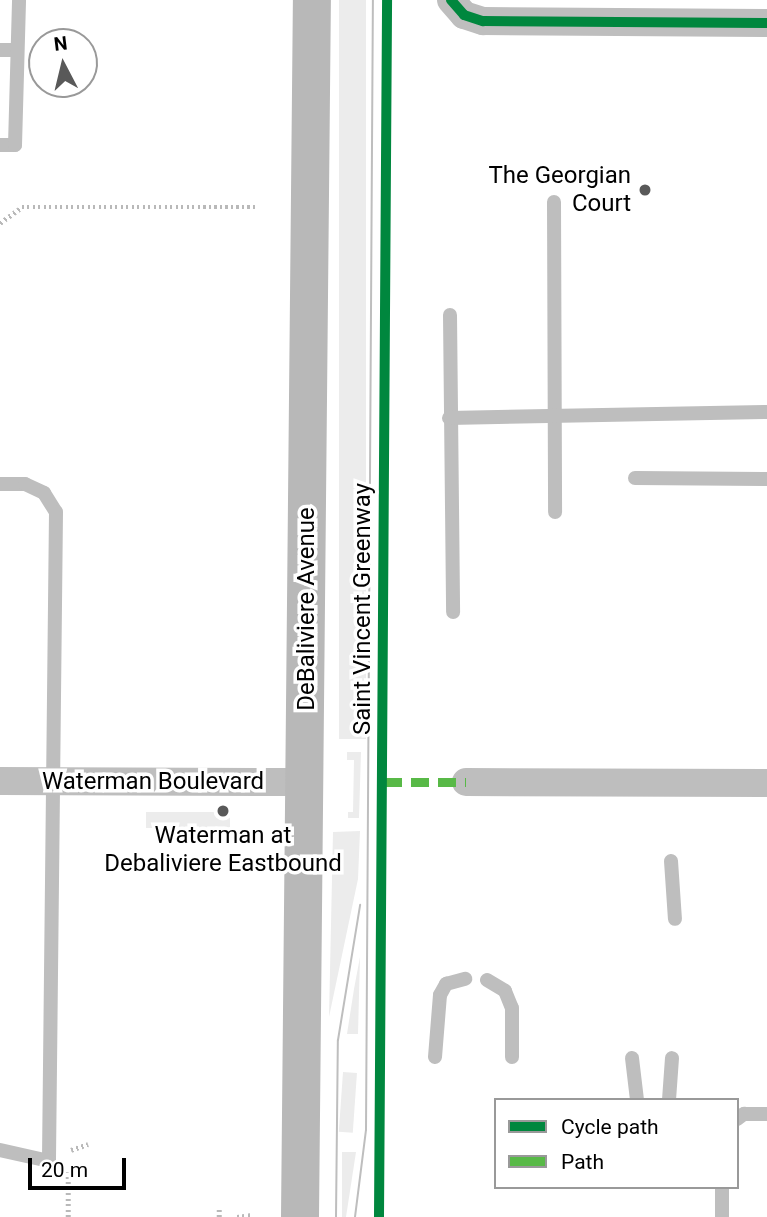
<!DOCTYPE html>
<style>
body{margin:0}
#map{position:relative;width:767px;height:1217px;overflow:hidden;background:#fff;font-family:Roboto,sans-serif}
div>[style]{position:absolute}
.green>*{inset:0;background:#ececec;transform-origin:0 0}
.path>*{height:4.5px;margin-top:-2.25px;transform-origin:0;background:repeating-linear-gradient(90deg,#b9b9b9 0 2px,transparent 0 5.5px)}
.service>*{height:14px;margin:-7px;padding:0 7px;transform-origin:7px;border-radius:7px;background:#bebebe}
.minor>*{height:28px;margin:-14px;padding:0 14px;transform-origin:14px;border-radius:14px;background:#bebebe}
.secondary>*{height:38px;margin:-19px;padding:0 19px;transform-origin:19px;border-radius:19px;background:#b8b8b8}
.tram>*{height:2px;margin:-1px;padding:0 1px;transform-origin:1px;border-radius:1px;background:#bebebe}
.quiet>*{height:9px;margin-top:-4.5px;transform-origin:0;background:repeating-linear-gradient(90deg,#58b947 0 18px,transparent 0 27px)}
.cycleway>*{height:10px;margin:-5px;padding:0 5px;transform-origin:5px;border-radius:5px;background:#00873e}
.dots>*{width:19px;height:19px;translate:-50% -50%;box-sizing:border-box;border:4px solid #fff;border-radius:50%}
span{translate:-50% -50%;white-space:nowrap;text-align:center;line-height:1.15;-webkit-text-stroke:7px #fff;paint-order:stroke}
.poi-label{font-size:24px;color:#000}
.right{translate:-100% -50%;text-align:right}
.street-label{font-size:24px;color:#000}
.legend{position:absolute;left:494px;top:1098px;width:245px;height:91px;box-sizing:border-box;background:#fff;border:2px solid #999;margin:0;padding:9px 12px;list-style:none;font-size:21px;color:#000}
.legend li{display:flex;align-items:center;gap:14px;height:35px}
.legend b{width:35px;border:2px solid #999}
.north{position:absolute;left:28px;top:28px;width:70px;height:70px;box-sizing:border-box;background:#fff;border:2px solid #999;border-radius:50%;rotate:353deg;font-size:19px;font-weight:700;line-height:28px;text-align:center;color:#000}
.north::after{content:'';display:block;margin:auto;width:24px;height:32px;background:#595959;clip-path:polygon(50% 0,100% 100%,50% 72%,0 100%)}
.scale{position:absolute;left:28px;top:1158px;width:98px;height:32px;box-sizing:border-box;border:4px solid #000;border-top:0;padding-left:9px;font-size:21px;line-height:24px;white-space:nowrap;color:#000;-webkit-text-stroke:5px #fff;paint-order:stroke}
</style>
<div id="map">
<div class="green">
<div style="left:339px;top:0;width:27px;height:739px"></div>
<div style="clip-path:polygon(347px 752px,361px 752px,359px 818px,348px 818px,348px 812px,353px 812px,354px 760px,347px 760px)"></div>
<div style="left:146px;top:812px;width:84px;height:16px"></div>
<div style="clip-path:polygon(360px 831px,358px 879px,329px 1017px,333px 832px)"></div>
<div style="clip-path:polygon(360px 957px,358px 1034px,347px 1034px,354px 989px)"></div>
<div style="left:343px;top:1072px;width:14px;height:60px;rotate:4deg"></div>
<div style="clip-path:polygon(342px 1152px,356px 1152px,346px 1217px,342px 1217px)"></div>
</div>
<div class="path">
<div style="left:0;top:223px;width:27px;rotate:-36deg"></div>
<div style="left:22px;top:207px;width:236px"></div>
<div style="left:71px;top:1150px;width:18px;rotate:-19deg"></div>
<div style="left:68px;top:1217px;width:45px;rotate:-90deg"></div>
<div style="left:219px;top:1217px;width:8px;rotate:-90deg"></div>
<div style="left:237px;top:1217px;width:15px;rotate:-8deg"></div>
</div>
<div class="service">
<div style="left:0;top:50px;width:14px"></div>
<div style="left:0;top:145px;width:15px"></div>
<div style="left:15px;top:145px;width:145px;rotate:-88.4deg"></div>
<div style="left:554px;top:202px;width:310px;rotate:89.8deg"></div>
<div style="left:450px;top:315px;width:297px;rotate:89.4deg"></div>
<div style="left:449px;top:418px;width:318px;rotate:-1.1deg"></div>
<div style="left:635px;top:478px;width:132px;rotate:0.4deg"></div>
<div style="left:0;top:484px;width:25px"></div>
<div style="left:25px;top:484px;width:21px;rotate:25deg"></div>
<div style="left:44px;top:493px;width:22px;rotate:58deg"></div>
<div style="left:56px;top:512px;width:649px;rotate:90.62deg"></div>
<div style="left:49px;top:1161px;width:50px;rotate:-167.3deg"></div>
<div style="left:671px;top:861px;width:58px;rotate:86.1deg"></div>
<div style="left:487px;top:980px;width:21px;rotate:31deg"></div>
<div style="left:505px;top:991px;width:18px;rotate:68deg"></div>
<div style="left:512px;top:1008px;width:49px;rotate:90deg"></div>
<div style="left:435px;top:1057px;width:62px;rotate:-85.4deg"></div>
<div style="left:440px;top:995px;width:13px;rotate:-61deg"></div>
<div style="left:446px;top:984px;width:20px;rotate:-15deg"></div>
<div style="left:632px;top:1058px;width:42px;rotate:83.2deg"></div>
<div style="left:669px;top:1100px;width:42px;rotate:-85.9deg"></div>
<div style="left:737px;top:1119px;width:9px;rotate:-36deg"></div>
<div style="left:744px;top:1114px;width:23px"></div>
<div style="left:722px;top:1187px;width:30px;rotate:90deg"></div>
</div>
<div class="minor">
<div style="left:451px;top:0;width:20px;rotate:49deg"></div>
<div style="left:464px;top:15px;width:20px;rotate:18deg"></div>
<div style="left:483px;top:21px;width:284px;rotate:0.4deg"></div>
<div style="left:0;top:781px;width:307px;rotate:0.2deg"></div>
<div style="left:466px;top:782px;width:301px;rotate:0.2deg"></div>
</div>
<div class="secondary">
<div style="left:300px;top:1217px;width:1217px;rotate:-89.44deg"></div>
</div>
<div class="tram">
<div style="left:336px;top:1217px;width:177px;rotate:-89.4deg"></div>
<div style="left:338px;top:1040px;width:137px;rotate:-80.7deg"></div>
<div style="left:355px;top:1217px;width:88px;rotate:-82.8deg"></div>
<div style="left:366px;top:1130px;width:1130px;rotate:-89.65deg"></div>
</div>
<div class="quiet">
<div style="left:384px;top:782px;width:82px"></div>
</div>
<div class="cycleway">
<div style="left:451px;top:0;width:20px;rotate:49deg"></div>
<div style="left:464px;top:15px;width:20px;rotate:18deg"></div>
<div style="left:483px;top:21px;width:284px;rotate:0.4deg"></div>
<div style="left:379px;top:1217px;width:1217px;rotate:-89.62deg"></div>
</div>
<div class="dots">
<div style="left:645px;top:190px;background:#595959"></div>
<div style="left:223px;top:811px;background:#595959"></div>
</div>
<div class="poi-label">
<span class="right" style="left:631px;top:190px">The Georgian<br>Court</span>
<span style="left:223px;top:850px">Waterman at<br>Debaliviere Eastbound</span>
</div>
<div class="street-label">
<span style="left:307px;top:609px;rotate:-90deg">DeBaliviere Avenue</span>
<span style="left:363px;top:609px;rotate:-90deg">Saint Vincent Greenway</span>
<span style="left:153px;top:782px">Waterman Boulevard</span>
</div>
<ul class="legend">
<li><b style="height:9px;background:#00873e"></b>Cycle path</li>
<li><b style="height:9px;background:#58b947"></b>Path</li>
</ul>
<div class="north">N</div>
<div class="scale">20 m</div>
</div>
